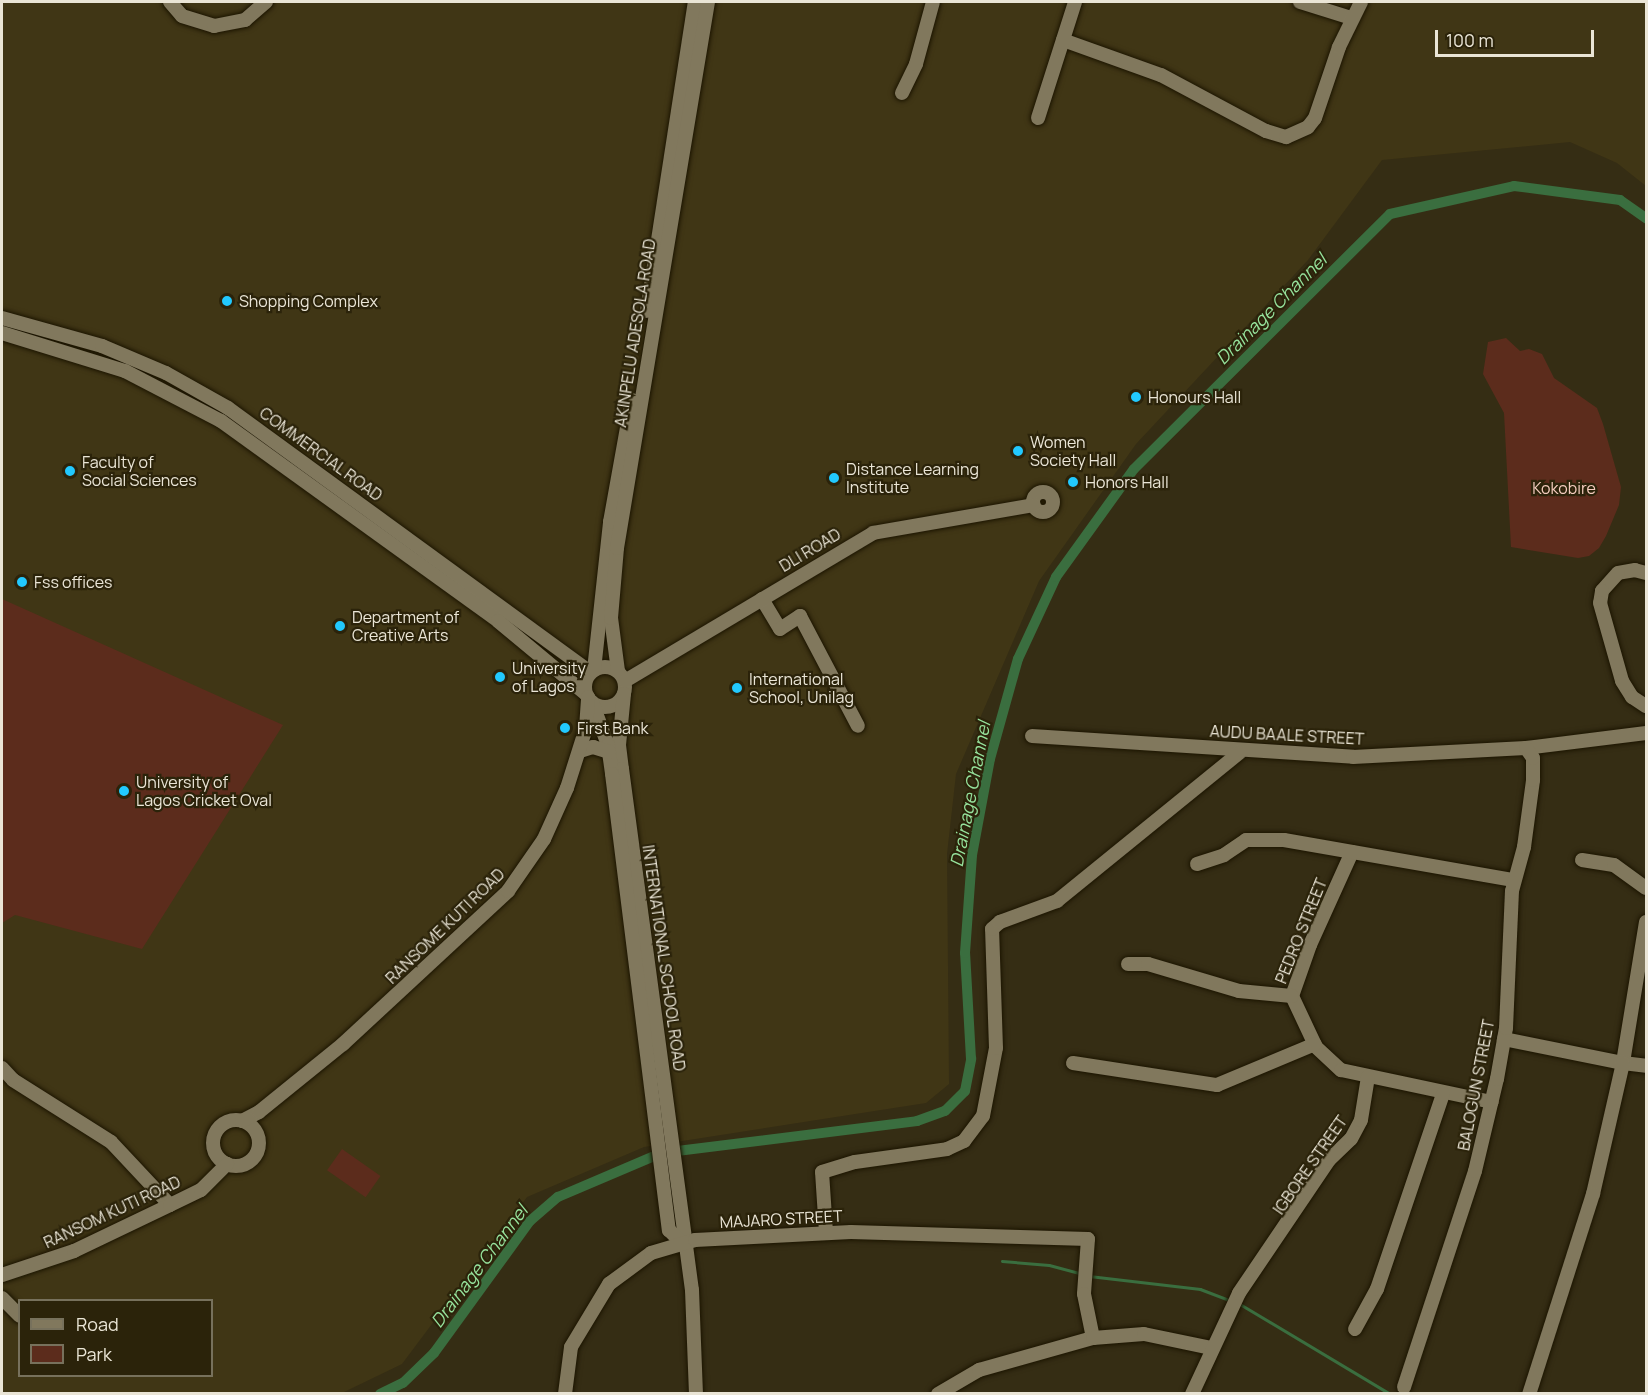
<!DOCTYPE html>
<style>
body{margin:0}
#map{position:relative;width:1648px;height:1395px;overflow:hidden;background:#352d14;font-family:Manrope,sans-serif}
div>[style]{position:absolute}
.built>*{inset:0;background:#403615}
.green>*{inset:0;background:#5c2c1c;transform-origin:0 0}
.stream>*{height:3px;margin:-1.5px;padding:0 1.5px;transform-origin:1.5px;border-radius:1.5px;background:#3a6e3f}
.canal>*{height:10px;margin:-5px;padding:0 5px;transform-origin:5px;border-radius:5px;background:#3a6e3f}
.roads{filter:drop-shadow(0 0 2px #1c1500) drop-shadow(0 0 2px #1c1500)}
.minor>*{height:14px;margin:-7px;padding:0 7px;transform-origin:7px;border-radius:7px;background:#81785d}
.minor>.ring{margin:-7px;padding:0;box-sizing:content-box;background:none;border:14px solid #81785d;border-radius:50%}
.dots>*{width:16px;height:16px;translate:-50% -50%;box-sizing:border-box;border:3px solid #2b230a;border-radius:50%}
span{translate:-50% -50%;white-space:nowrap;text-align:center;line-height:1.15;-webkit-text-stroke:4.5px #2b230a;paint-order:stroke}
.poi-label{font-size:16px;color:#eae5d6}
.left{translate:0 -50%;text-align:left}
.street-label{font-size:16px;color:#eae5d6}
.park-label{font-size:16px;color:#f4ccbe}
.water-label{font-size:18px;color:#96e29c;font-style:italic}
.frame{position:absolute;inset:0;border:3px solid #eae5d6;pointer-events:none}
.legend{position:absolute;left:18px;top:1299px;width:195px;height:78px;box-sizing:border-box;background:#2b230a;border:2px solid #77715c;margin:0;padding:8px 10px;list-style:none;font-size:18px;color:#eae5d6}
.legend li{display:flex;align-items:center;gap:12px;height:30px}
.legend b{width:30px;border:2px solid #77715c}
.scale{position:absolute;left:1435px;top:30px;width:159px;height:27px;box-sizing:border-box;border:3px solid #eae5d6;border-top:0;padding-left:8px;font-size:18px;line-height:21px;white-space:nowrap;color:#eae5d6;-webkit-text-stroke:4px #2b230a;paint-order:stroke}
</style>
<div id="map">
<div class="built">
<div style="clip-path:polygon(evenodd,2px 2px,1646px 2px,1646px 186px,1617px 163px,1570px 142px,1382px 160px,1308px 260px,1136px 444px,1039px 581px,956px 774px,947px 854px,949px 1084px,926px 1103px,644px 1147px,527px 1197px,402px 1364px,342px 1393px,2px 1394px,2px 2px,20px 1300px,212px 1300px,212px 1376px,20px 1376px,20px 1300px)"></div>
</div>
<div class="green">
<div style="clip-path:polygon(1506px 338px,1520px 351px,1529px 349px,1542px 354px,1554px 378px,1597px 408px,1603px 424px,1621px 487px,1619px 505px,1606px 536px,1599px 548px,1589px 556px,1578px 558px,1511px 547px,1504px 413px,1483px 374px,1488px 342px)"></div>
<div style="clip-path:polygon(2px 599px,283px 725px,142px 949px,15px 915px,2px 923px)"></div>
<div style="left:342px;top:1149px;width:47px;height:26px;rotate:35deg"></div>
</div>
<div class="stream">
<div style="left:1002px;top:1261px;width:47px;rotate:4.9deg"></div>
<div style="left:1049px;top:1265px;width:35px;rotate:15deg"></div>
<div style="left:1089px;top:1276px;width:112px;rotate:6.7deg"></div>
<div style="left:1200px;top:1289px;width:34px;rotate:21deg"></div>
<div style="left:1238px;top:1303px;width:177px;rotate:30.9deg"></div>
</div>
<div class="canal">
<div style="left:380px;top:1394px;width:25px;rotate:-26deg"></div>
<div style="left:403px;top:1383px;width:43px;rotate:-44.1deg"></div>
<div style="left:434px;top:1353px;width:163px;rotate:-54deg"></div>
<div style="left:530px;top:1221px;width:37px;rotate:-41deg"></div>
<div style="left:558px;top:1197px;width:112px;rotate:-23.1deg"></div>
<div style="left:661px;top:1153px;width:258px;rotate:-7.1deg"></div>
<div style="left:917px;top:1121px;width:30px;rotate:-20deg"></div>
<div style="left:945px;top:1111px;width:28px;rotate:-45deg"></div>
<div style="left:965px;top:1091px;width:33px;rotate:-79deg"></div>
<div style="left:971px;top:1059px;width:106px;rotate:-93.2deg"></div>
<div style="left:965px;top:953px;width:98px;rotate:-85.9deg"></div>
<div style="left:972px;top:855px;width:98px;rotate:-79.4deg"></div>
<div style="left:990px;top:759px;width:104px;rotate:-74.4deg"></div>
<div style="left:1018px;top:659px;width:90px;rotate:-65.1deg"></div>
<div style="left:1056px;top:577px;width:133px;rotate:-54.2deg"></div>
<div style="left:1134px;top:469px;width:361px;rotate:-44.9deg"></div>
<div style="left:1390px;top:214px;width:127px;rotate:-12.7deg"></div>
<div style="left:1514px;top:186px;width:107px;rotate:7.5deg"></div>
<div style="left:1620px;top:200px;width:32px;rotate:35deg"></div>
</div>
<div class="roads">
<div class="minor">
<div style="left:170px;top:2px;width:18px;rotate:49deg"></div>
<div style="left:182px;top:16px;width:34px;rotate:17deg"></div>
<div style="left:214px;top:26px;width:32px;rotate:-11deg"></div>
<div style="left:245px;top:20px;width:28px;rotate:-41deg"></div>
<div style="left:1300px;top:2px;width:53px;rotate:17.4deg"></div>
<div style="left:1063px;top:40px;width:104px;rotate:19.7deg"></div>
<div style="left:1161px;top:75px;width:119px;rotate:28.1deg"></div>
<div style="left:1266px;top:131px;width:21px;rotate:17deg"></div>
<div style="left:1286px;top:137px;width:24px;rotate:-24deg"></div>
<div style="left:1308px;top:127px;width:11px;rotate:-52deg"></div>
<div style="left:1315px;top:118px;width:75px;rotate:-71.3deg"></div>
<div style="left:1339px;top:47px;width:50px;rotate:-63.9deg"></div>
<div style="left:902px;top:93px;width:32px;rotate:-64deg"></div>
<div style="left:916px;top:64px;width:64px;rotate:-74.7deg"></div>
<div style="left:1038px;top:118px;width:122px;rotate:-72.3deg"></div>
<div style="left:647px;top:311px;width:313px;rotate:-81.2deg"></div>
<div style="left:2px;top:318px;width:104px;rotate:15.6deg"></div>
<div style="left:102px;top:346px;width:69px;rotate:22.9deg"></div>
<div style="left:166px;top:373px;width:71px;rotate:29.4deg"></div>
<div style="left:228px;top:408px;width:449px;rotate:36.1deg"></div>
<div style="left:2px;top:333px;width:129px;rotate:17.2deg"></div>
<div style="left:125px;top:371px;width:108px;rotate:27.5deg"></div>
<div style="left:221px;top:421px;width:342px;rotate:35.8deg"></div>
<div style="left:498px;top:621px;width:114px;rotate:39.7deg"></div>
<div class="ring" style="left:1033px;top:492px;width:6px;height:6px"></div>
<div style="left:1646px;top:573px;width:11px;rotate:-165deg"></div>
<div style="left:1635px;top:570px;width:17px;rotate:170deg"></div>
<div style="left:1618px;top:573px;width:24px;rotate:132deg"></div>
<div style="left:1602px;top:591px;width:12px;rotate:99deg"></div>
<div style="left:1600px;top:603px;width:81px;rotate:74.2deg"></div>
<div style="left:1622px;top:681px;width:19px;rotate:58deg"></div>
<div style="left:1632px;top:697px;width:17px;rotate:33deg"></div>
<div style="left:762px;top:599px;width:35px;rotate:59deg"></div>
<div style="left:780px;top:629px;width:24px;rotate:-33deg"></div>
<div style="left:800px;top:616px;width:124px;rotate:62.2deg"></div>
<div class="ring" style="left:585px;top:667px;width:26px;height:26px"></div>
<div style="left:594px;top:670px;width:149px;rotate:-83.8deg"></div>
<div style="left:610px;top:522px;width:124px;rotate:-79.8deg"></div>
<div style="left:618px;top:671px;width:53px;rotate:-97.5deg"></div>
<div style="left:611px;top:618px;width:70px;rotate:-85.1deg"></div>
<div style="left:617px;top:548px;width:554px;rotate:-80.54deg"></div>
<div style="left:625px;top:681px;width:289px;rotate:-30.8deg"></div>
<div style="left:873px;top:533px;width:163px;rotate:-9.9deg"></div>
<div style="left:624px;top:694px;width:51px;rotate:95.6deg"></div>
<div style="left:619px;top:745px;width:24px;rotate:83deg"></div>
<div style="left:622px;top:769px;width:526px;rotate:82.35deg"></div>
<div style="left:692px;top:1290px;width:104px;rotate:87.8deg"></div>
<div style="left:592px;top:702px;width:46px;rotate:69.6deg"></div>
<div style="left:608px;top:745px;width:29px;rotate:82deg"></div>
<div style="left:612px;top:774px;width:460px;rotate:82.9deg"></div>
<div style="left:669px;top:1230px;width:18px;rotate:45deg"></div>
<div style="left:1032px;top:736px;width:322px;rotate:3.7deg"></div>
<div style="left:1353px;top:757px;width:173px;rotate:-3deg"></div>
<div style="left:1526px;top:748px;width:121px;rotate:-7.1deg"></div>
<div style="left:580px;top:751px;width:14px;rotate:-17deg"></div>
<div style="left:593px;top:747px;width:17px;rotate:17deg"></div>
<div style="left:1352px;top:852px;width:102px;rotate:114.3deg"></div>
<div style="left:1310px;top:945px;width:54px;rotate:109.4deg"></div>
<div style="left:1292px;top:996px;width:56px;rotate:64.8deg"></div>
<div style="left:1316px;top:1047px;width:34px;rotate:43deg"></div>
<div style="left:1341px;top:1070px;width:154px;rotate:12deg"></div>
<div style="left:1582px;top:860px;width:32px;rotate:9deg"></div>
<div style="left:1614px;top:865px;width:39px;rotate:36deg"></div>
<div style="left:1197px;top:864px;width:28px;rotate:-18deg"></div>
<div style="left:1224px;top:855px;width:27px;rotate:-34deg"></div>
<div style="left:1246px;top:840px;width:38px"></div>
<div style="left:1284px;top:840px;width:233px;rotate:9.9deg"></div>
<div style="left:1646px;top:922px;width:143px;rotate:99.3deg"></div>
<div style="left:1623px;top:1063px;width:23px;rotate:7deg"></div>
<div style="left:1128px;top:964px;width:20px"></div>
<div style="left:1148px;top:964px;width:95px;rotate:16.5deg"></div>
<div style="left:1239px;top:991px;width:53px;rotate:5.4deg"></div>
<div style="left:1504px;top:1039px;width:121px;rotate:11.4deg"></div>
<div style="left:1623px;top:1063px;width:134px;rotate:102.9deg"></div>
<div style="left:1593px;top:1194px;width:210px;rotate:107.7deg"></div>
<div style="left:1073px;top:1063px;width:146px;rotate:8.7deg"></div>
<div style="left:1217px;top:1085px;width:106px;rotate:-22.7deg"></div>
<div style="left:2px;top:1068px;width:16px;rotate:47deg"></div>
<div style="left:13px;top:1080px;width:116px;rotate:32.3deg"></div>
<div style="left:111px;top:1142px;width:86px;rotate:46.9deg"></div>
<div class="ring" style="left:213px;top:1120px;width:32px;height:32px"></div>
<div style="left:242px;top:1121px;width:19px;rotate:-28deg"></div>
<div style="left:259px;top:1112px;width:108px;rotate:-39deg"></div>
<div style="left:343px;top:1044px;width:225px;rotate:-42.8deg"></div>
<div style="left:508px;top:891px;width:63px;rotate:-55.3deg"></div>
<div style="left:544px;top:839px;width:56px;rotate:-65.7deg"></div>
<div style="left:567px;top:788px;width:63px;rotate:-72.4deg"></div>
<div style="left:586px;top:728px;width:31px;rotate:-86deg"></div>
<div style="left:826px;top:1232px;width:60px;rotate:-93.8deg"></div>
<div style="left:822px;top:1172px;width:34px;rotate:-17deg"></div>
<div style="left:855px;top:1162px;width:93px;rotate:-8deg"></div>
<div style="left:947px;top:1149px;width:19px;rotate:-25deg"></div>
<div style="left:964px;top:1141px;width:31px;rotate:-53deg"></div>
<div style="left:983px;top:1116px;width:69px;rotate:-79.2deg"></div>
<div style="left:996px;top:1048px;width:119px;rotate:-91.9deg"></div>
<div style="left:992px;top:929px;width:11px;rotate:-41deg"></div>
<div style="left:1000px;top:922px;width:61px;rotate:-20.2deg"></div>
<div style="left:1057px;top:901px;width:235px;rotate:-39.1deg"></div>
<div style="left:2px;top:1275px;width:76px;rotate:-18.4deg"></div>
<div style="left:74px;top:1251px;width:106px;rotate:-25.6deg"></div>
<div style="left:170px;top:1205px;width:34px;rotate:-26deg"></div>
<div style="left:201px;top:1190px;width:37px;rotate:-45deg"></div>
<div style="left:2px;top:1298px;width:25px;rotate:45deg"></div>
<div style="left:1355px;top:1329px;width:46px;rotate:-61.2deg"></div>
<div style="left:1377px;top:1289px;width:206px;rotate:-71.3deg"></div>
<div style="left:1404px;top:1387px;width:227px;rotate:-71.8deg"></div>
<div style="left:1475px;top:1171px;width:95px;rotate:-76.6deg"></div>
<div style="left:1497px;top:1079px;width:52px;rotate:-80deg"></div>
<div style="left:1506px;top:1028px;width:137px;rotate:-87.5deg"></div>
<div style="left:1512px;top:891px;width:46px;rotate:-74.7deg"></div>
<div style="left:1524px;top:847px;width:68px;rotate:-82.3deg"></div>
<div style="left:1533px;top:780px;width:22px;rotate:-90deg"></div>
<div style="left:1533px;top:758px;width:12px;rotate:-125deg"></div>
<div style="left:565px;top:1394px;width:47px;rotate:-82.7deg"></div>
<div style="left:571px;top:1347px;width:74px;rotate:-58.9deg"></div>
<div style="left:609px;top:1284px;width:52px;rotate:-36.4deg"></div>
<div style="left:651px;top:1253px;width:46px;rotate:-16.5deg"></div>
<div style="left:695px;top:1240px;width:156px;rotate:-2.9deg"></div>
<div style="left:851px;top:1232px;width:237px;rotate:1.7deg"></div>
<div style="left:1088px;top:1239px;width:55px;rotate:94.2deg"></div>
<div style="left:1084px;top:1294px;width:45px;rotate:78.4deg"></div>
<div style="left:938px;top:1394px;width:48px;rotate:-30.3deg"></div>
<div style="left:979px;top:1370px;width:118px;rotate:-15.7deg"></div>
<div style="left:1093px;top:1338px;width:51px;rotate:-4.5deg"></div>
<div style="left:1144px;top:1334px;width:68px;rotate:11.8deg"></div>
<div style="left:1192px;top:1394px;width:111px;rotate:-65deg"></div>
<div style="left:1239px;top:1293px;width:161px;rotate:-55.9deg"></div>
<div style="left:1329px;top:1160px;width:30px;rotate:-44deg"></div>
<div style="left:1351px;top:1139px;width:21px;rotate:-62deg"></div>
<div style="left:1361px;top:1120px;width:44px;rotate:-80.8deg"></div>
</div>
</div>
<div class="dots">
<div style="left:227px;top:301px;background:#22c9fe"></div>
<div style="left:1136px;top:397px;background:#22c9fe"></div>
<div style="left:1018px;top:451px;background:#22c9fe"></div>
<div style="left:70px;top:471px;background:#22c9fe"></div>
<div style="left:834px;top:478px;background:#22c9fe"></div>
<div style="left:1073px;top:482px;background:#22c9fe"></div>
<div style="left:22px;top:582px;background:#22c9fe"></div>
<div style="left:340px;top:626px;background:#22c9fe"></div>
<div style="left:500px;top:677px;background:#22c9fe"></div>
<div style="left:737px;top:688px;background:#22c9fe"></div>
<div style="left:565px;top:728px;background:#22c9fe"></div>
<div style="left:124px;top:791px;background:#22c9fe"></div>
</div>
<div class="poi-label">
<span class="left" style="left:239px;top:301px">Shopping Complex</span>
<span class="left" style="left:1148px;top:397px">Honours Hall</span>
<span class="left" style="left:1030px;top:451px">Women<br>Society Hall</span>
<span class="left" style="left:82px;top:471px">Faculty of<br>Social Sciences</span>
<span class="left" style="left:846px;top:478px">Distance Learning<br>Institute</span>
<span class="left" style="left:1085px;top:482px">Honors Hall</span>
<span class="left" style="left:34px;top:582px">Fss offices</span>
<span class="left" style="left:352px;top:626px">Department of<br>Creative Arts</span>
<span class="left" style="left:512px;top:677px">University<br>of Lagos</span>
<span class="left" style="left:749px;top:688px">International<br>School, Unilag</span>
<span class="left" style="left:577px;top:728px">First Bank</span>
<span class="left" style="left:136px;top:791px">University of<br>Lagos Cricket Oval</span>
</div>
<div class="street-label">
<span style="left:635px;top:333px;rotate:-81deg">AKINPELU ADESOLA ROAD</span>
<span style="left:321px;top:454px;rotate:36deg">COMMERCIAL ROAD</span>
<span style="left:810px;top:550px;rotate:-31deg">DLI ROAD</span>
<span style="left:1287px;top:735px;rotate:3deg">AUDU BAALE STREET</span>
<span style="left:445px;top:926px;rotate:-44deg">RANSOME KUTI ROAD</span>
<span style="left:1301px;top:931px;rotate:-68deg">PEDRO STREET</span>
<span style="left:664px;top:958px;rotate:82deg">INTERNATIONAL SCHOOL ROAD</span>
<span style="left:1476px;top:1085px;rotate:-79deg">BALOGUN STREET</span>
<span style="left:1310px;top:1165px;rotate:-55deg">IGBORE STREET</span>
<span style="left:112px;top:1212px;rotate:-25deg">RANSOM KUTI ROAD</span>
<span style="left:781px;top:1219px;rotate:-3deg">MAJARO STREET</span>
</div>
<div class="park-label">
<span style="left:1564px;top:488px">Kokobire</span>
</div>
<div class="water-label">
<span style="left:1271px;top:309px;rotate:-45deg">Drainage Channel</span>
<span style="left:970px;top:794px;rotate:-79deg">Drainage Channel</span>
<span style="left:479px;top:1266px;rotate:-53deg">Drainage Channel</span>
</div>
<div class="frame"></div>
<ul class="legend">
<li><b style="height:8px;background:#81785d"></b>Road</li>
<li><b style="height:16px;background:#5c2c1c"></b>Park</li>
</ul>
<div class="scale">100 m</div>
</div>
